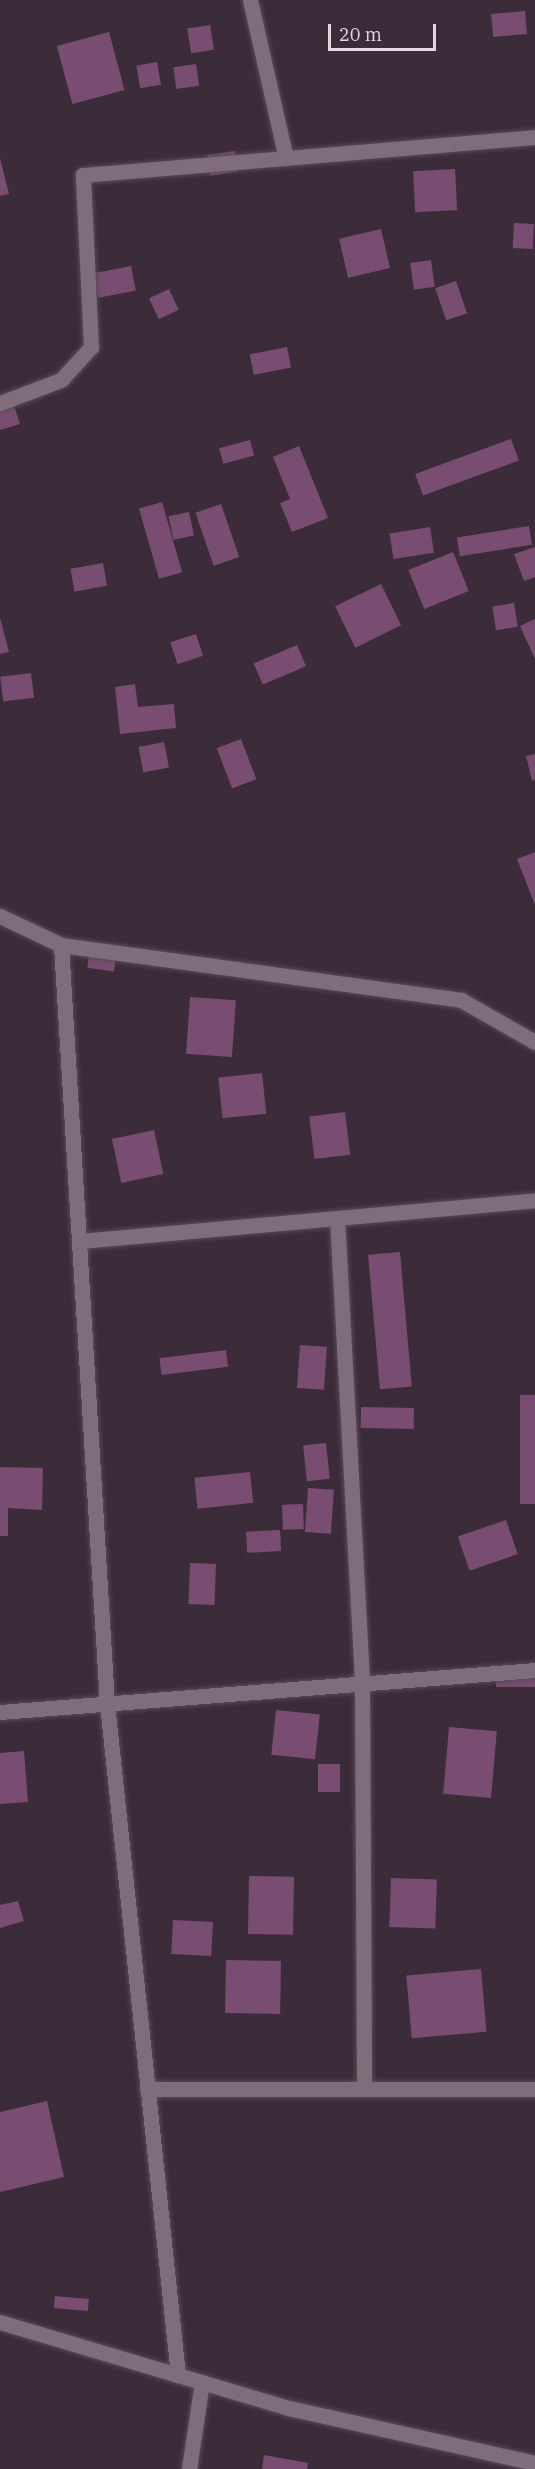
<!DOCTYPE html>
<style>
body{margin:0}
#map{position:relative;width:535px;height:2469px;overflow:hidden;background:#3c2c39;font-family:"IBM Plex Serif",serif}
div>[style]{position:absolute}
.building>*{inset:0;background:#784d71;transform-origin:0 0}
.roads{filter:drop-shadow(0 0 2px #584b56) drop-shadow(0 0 2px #584b56)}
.minor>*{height:15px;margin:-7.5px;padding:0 7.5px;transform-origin:7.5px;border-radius:7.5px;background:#7f6d7b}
span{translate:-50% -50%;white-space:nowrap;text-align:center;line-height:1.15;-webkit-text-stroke:4.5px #3c2c39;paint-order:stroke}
.scale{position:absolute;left:328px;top:24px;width:108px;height:27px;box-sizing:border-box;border:3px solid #e3d8e0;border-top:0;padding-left:8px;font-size:18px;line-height:21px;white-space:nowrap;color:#e3d8e0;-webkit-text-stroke:4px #3c2c39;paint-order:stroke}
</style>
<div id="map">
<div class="building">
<div style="left:525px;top:11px;width:23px;height:34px;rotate:85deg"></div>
<div style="left:210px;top:25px;width:25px;height:23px;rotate:81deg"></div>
<div style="left:109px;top:32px;width:60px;height:54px;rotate:75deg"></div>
<div style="left:157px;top:62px;width:23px;height:21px;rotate:80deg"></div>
<div style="left:196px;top:64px;width:22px;height:23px;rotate:82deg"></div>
<div style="left:235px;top:151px;width:21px;height:28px;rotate:82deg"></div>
<div style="clip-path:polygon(0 158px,9px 194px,0 196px)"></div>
<div style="left:455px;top:169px;width:41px;height:42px;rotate:87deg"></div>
<div style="left:514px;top:223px;width:20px;height:25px;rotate:3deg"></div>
<div style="left:381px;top:229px;width:40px;height:43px;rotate:77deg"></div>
<div style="left:431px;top:260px;width:27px;height:21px;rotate:82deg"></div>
<div style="left:131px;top:266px;width:25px;height:38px;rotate:79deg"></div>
<div style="left:456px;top:281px;width:34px;height:22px;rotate:71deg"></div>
<div style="left:169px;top:289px;width:23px;height:22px;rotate:65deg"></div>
<div style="left:287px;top:347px;width:21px;height:38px;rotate:79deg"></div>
<div style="clip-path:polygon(13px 402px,20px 424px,0 430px,0 406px)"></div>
<div style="left:511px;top:439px;width:23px;height:102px;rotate:70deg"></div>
<div style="left:250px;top:440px;width:16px;height:32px;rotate:75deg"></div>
<div style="clip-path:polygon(299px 446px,328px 518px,292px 532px,280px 503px,290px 499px,273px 457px)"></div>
<div style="left:162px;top:502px;width:73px;height:24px;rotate:74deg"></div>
<div style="left:221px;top:504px;width:56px;height:27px;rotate:71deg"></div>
<div style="left:189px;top:512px;width:24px;height:21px;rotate:78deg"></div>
<div style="left:529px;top:526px;width:19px;height:73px;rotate:81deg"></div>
<div style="left:430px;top:527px;width:26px;height:41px;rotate:81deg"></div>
<div style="clip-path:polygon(535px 547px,535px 577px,524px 581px,514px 554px)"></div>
<div style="left:453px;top:552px;width:42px;height:48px;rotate:68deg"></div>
<div style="left:103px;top:563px;width:23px;height:33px;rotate:80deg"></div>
<div style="left:381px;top:584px;width:46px;height:51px;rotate:64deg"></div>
<div style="left:514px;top:603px;width:24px;height:22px;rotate:81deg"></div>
<div style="clip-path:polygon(0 618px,9px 652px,0 654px)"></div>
<div style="clip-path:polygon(535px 619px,535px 659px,520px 626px)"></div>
<div style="left:196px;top:634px;width:23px;height:27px;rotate:72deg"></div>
<div style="left:297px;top:645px;width:23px;height:47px;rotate:67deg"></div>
<div style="left:31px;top:673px;width:25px;height:31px;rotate:83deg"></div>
<div style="clip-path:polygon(135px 684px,138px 707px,174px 704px,176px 728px,120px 734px,115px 687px)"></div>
<div style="left:241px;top:739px;width:43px;height:26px;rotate:69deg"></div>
<div style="left:164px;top:742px;width:26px;height:26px;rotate:79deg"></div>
<div style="clip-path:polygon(535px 754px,535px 780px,532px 781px,526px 756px)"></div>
<div style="clip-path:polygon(535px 852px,535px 905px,517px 859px)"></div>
<div style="left:90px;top:948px;width:27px;height:20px;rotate:8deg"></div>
<div style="left:190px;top:997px;width:46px;height:57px;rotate:4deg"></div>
<div style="left:262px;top:1073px;width:41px;height:44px;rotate:84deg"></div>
<div style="left:345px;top:1112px;width:43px;height:36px;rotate:83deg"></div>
<div style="left:154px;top:1130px;width:45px;height:43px;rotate:78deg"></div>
<div style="left:400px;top:1252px;width:135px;height:32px;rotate:85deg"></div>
<div style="left:300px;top:1345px;width:27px;height:43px;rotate:4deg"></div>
<div style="left:226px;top:1350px;width:17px;height:67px;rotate:83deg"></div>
<div style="left:520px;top:1395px;width:15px;height:109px"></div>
<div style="left:361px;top:1407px;width:53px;height:21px;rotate:1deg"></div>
<div style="left:326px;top:1443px;width:36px;height:23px;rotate:84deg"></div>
<div style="clip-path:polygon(0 1467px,43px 1468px,42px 1510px,8px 1508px,8px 1536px,0 1536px)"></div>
<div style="left:250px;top:1472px;width:31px;height:56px;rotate:84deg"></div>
<div style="left:308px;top:1488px;width:26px;height:44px;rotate:4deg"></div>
<div style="left:303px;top:1504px;width:25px;height:21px;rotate:88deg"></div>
<div style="left:506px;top:1520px;width:36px;height:51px;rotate:71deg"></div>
<div style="left:280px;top:1530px;width:21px;height:34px;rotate:87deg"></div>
<div style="left:190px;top:1563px;width:26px;height:41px;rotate:2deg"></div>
<div style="left:535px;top:1676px;width:11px;height:39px;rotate:90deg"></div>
<div style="left:276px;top:1710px;width:44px;height:45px;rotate:6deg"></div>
<div style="left:449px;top:1727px;width:48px;height:67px;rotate:5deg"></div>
<div style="clip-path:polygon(24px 1751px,28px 1802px,0 1804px,0 1753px)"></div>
<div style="left:318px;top:1764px;width:22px;height:28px"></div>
<div style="left:249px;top:1876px;width:45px;height:58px;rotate:1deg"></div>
<div style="left:391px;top:1878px;width:46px;height:49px;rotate:2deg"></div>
<div style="clip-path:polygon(18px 1901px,24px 1921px,0 1928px,0 1905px)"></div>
<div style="left:173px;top:1920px;width:40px;height:34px;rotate:3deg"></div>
<div style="left:226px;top:1960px;width:55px;height:53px;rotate:1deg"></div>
<div style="left:481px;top:1969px;width:63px;height:75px;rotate:85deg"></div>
<div style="clip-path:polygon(47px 2101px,64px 2177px,0 2192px,0 2112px)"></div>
<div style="left:55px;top:2296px;width:34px;height:12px;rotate:5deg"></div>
<div style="clip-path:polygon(264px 2455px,308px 2463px,307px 2469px,262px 2469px)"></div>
</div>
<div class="roads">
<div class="minor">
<div style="left:250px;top:0;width:162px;rotate:77.2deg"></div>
<div style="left:0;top:403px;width:65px;rotate:-20.7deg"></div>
<div style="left:61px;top:380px;width:45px;rotate:-47.7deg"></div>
<div style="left:91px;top:347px;width:172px;rotate:-92.7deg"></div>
<div style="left:83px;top:175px;width:454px;rotate:-4.8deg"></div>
<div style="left:0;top:916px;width:68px;rotate:25.4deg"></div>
<div style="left:61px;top:945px;width:404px;rotate:7.8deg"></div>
<div style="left:461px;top:1000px;width:85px;rotate:29.6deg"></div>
<div style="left:61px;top:945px;width:760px;rotate:86.53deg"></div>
<div style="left:107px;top:1704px;width:675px;rotate:83.96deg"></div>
<div style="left:337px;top:1218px;width:467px;rotate:86.9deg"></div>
<div style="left:362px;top:1684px;width:405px;rotate:89.7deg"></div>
<div style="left:79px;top:1241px;width:458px;rotate:-5.1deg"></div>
<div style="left:0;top:1712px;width:537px;rotate:-4.49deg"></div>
<div style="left:147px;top:2089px;width:388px"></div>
<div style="left:0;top:2322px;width:302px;rotate:16.6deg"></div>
<div style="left:289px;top:2408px;width:252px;rotate:12.6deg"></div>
<div style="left:189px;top:2469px;width:88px;rotate:-81.5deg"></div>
</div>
</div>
<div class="scale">20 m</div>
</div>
